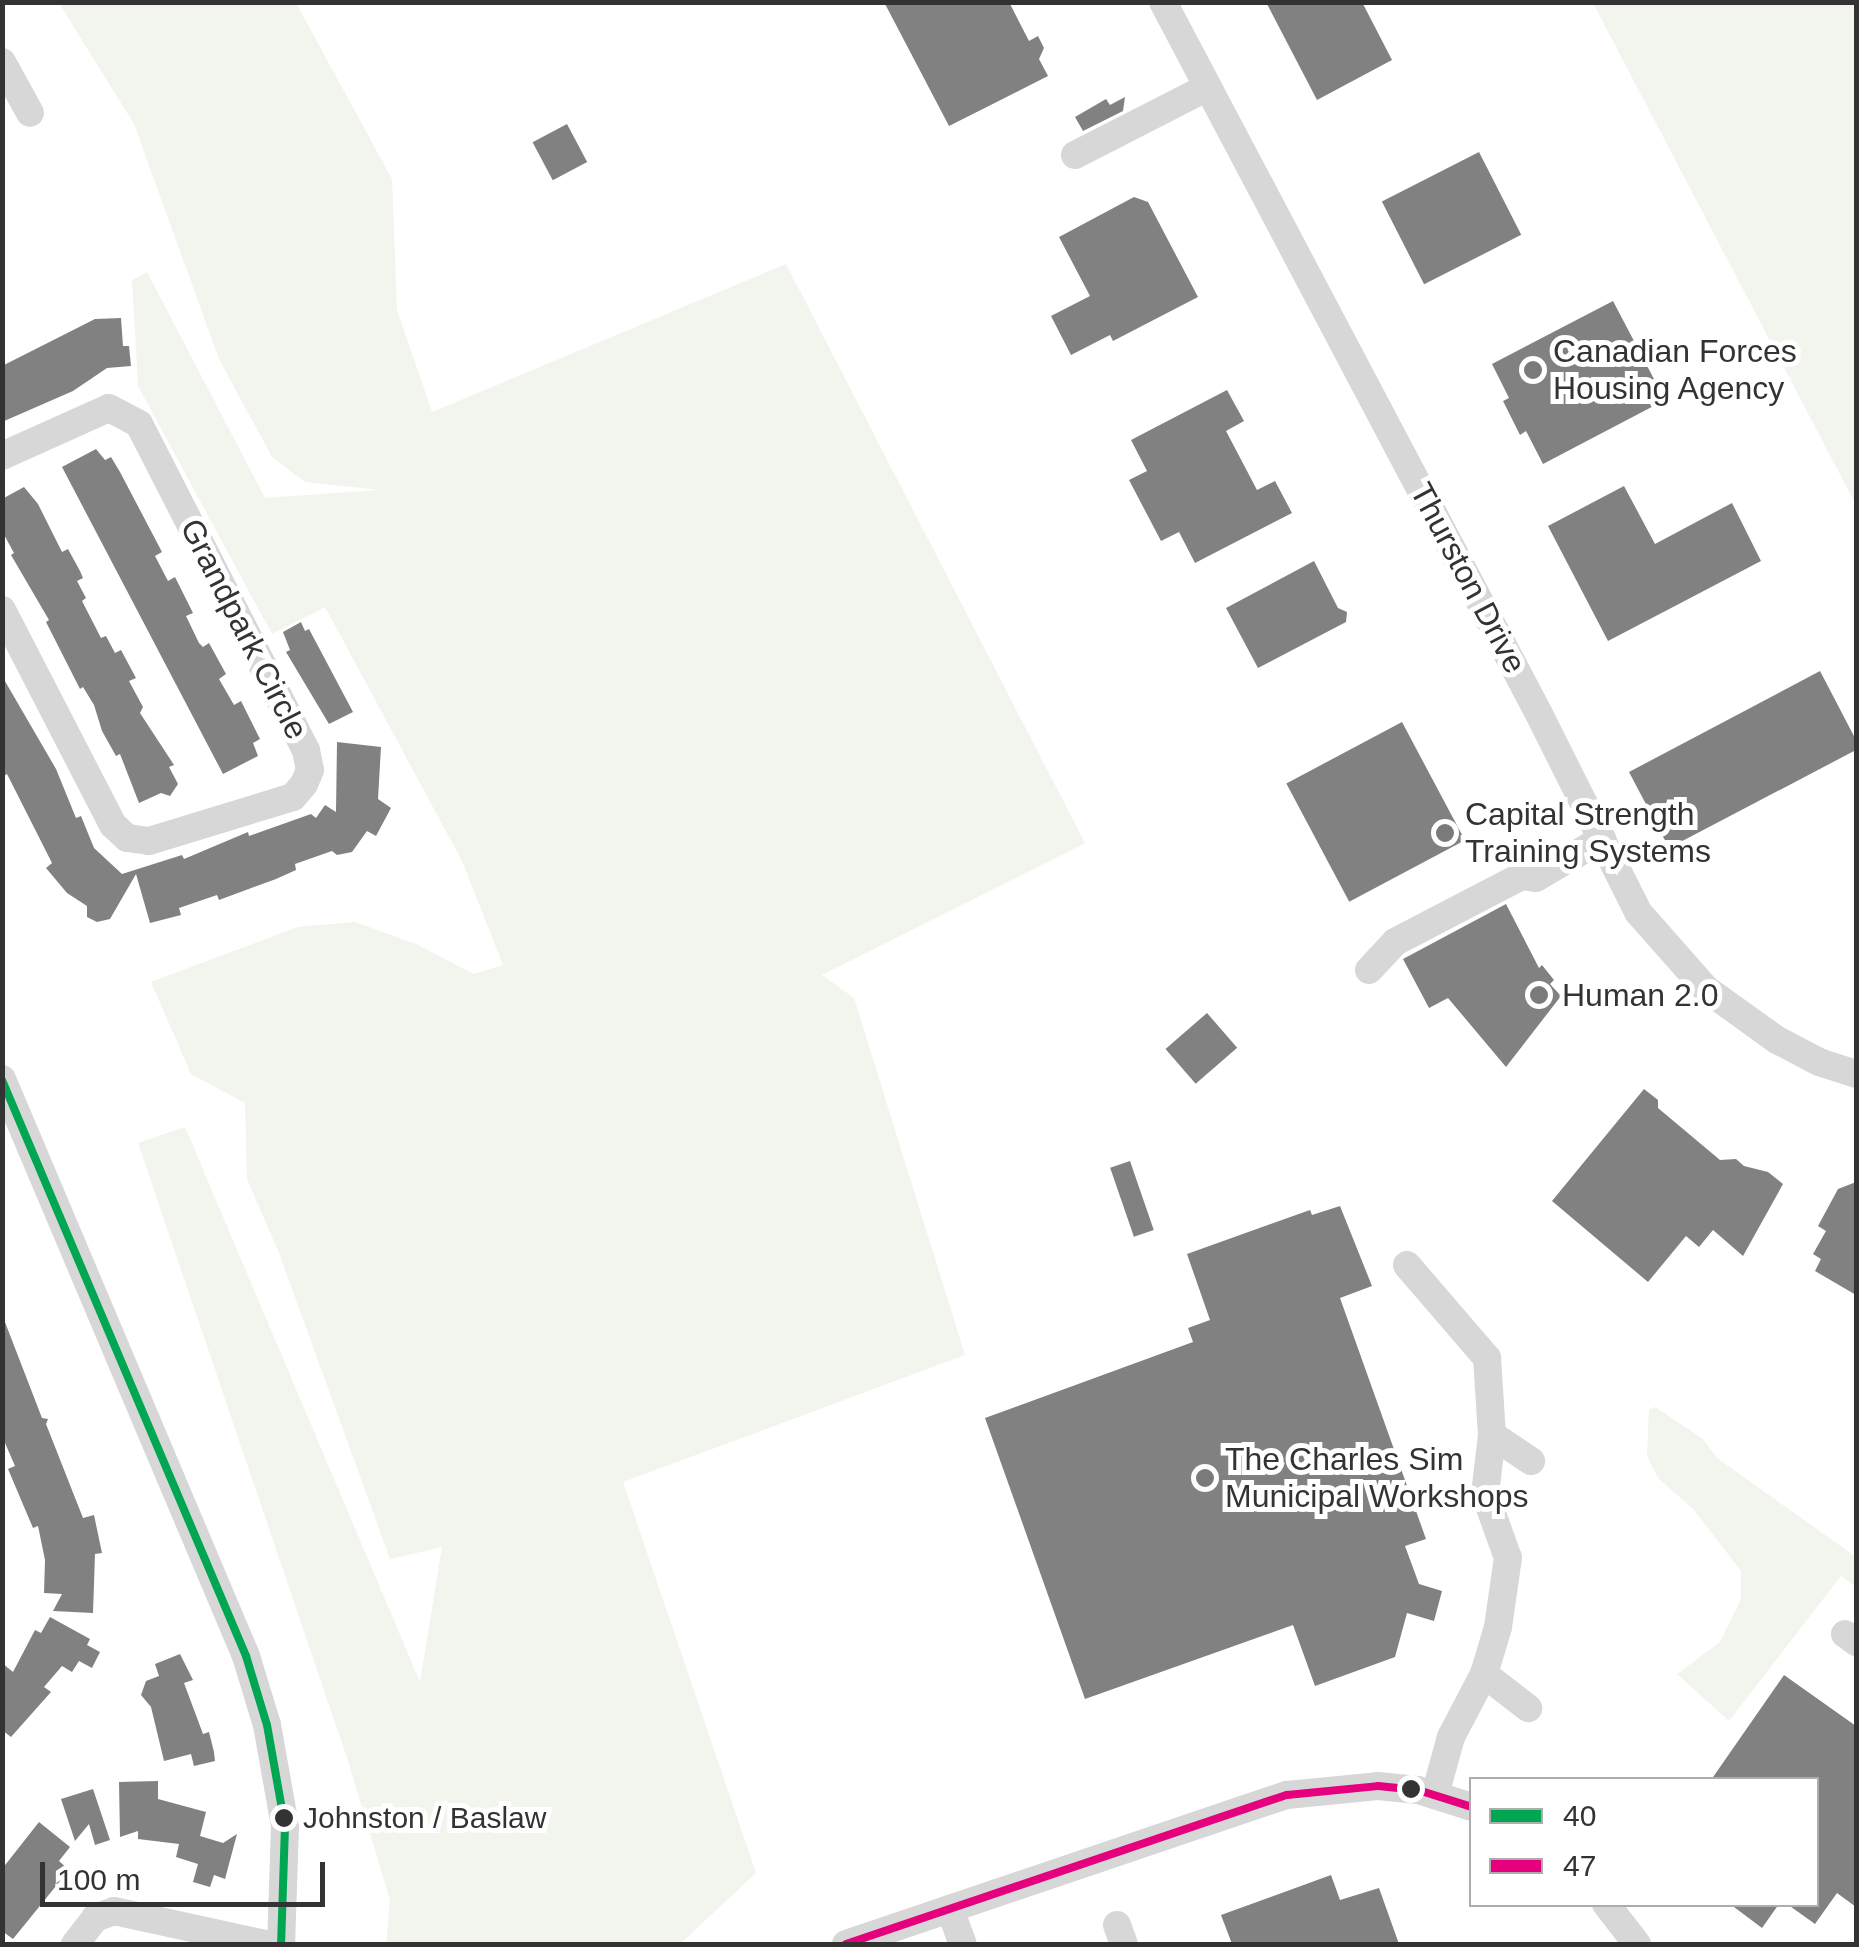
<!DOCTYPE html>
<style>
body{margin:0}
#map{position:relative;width:1859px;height:1947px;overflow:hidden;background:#fff;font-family:Arial,sans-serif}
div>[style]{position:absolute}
.green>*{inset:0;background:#f1f5ed}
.building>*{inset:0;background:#818181;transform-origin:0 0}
.minor>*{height:28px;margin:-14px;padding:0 14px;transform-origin:14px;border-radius:14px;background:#d7d7d7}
.bus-1>*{height:8px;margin:-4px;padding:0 4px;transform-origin:4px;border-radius:4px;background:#00a651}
.bus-2>*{height:8px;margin:-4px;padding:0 4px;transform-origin:4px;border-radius:4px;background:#e5007d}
.dots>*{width:28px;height:28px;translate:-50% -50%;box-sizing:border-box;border:5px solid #fff;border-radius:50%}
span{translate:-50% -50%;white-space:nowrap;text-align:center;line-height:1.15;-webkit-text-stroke:10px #fff;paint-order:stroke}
.bus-label{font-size:30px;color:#333}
.left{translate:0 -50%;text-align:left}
.poi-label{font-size:32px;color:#333}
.street-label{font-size:32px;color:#333}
.frame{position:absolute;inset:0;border:5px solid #333;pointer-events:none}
.legend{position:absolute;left:1469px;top:1777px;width:350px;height:130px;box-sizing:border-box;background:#fff;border:2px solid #adadad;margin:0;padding:12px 18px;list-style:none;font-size:30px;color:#333}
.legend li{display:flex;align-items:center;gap:20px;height:50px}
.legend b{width:50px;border:2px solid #adadad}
.scale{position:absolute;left:40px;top:1862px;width:285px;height:45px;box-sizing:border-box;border:5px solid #333;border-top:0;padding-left:12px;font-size:30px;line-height:35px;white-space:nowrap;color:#333;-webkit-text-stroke:8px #fff;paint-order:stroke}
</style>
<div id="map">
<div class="green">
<div style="clip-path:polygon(59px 3px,296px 3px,392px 179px,397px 310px,432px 412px,786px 264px,1085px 843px,822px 975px,854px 998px,965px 1355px,623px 1482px,756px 1873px,680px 1944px,386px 1944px,390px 1900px,348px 1761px,138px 1143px,185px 1127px,420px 1682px,442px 1547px,390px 1559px,279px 1253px,247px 1179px,245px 1103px,191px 1074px,151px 982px,298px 927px,355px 922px,416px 944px,474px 974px,503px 965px,462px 861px,325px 607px,272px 634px,138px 386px,132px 280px,147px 272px,265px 498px,380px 490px,305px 482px,272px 457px,219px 359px,134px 124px)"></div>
<div style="clip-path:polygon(1593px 3px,1856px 3px,1856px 505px)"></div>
<div style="clip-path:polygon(1655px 1407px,1703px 1439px,1717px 1458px,1856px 1557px,1856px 1587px,1841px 1576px,1729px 1721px,1677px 1674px,1720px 1642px,1741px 1599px,1741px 1571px,1694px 1510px,1658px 1478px,1647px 1456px,1649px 1410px)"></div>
</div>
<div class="building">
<div style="clip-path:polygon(884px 2px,1009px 2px,1029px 41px,1038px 36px,1044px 48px,1039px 59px,1048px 76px,949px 126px)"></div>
<div style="clip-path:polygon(1266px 2px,1362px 2px,1392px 60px,1317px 100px)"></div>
<div style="clip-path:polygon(1125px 97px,1123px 111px,1083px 131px,1075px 117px,1106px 99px,1110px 105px)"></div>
<div style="left:567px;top:124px;width:43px;height:39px;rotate:62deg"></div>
<div style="left:1479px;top:152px;width:93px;height:109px;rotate:63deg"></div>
<div style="clip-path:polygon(1134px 197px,1148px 202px,1198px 297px,1113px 341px,1110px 335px,1071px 355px,1051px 316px,1090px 296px,1059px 237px)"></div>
<div style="clip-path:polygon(1613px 301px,1665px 400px,1543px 464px,1526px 431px,1520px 435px,1503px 401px,1509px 398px,1492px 364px)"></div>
<div style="clip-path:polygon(121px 318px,123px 346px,129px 346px,131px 366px,107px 368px,73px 391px,2px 422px,2px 366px,95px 319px)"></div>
<div style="clip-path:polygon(1227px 390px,1244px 421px,1226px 431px,1257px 490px,1275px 481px,1292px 513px,1195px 563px,1179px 532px,1161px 541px,1129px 480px,1147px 471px,1131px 440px)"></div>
<div style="clip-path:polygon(96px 449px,105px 460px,111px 457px,120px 472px,162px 552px,155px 556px,168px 581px,175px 577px,193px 613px,186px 616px,199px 643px,203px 647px,209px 643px,226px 674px,219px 679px,234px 705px,241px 701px,260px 739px,253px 743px,258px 756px,223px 774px,62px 467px)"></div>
<div style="clip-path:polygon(1624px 486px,1655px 544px,1732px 503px,1761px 561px,1608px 641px,1548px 526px)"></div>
<div style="clip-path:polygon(24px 487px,38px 504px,62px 552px,68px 549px,80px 571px,83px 578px,77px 581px,86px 598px,82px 601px,101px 638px,106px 636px,115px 653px,121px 650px,136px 678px,129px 681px,143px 707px,140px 713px,174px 765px,169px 767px,178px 784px,170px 796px,161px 793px,139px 803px,120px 754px,116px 756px,102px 731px,94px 705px,83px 687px,80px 689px,46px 622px,49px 620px,11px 555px,14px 553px,2px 531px,2px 499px)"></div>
<div style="clip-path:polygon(1314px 561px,1338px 608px,1347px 612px,1346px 622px,1258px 668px,1226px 608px)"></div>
<div style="clip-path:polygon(301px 622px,305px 631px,309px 629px,353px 712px,329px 724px,286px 652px,290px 650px,283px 632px)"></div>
<div style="clip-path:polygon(1820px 671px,1856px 740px,1856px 750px,1669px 848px,1629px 772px)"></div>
<div style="clip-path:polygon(2px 676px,56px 769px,76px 818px,81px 816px,94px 848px,122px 874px,182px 855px,184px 859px,248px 832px,249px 836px,311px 814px,316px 818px,325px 805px,336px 812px,337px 742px,381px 747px,378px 799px,391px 808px,376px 836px,367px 831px,352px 852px,337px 855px,332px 851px,295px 864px,296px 870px,276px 879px,219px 900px,217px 895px,179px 908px,181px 915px,150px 923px,136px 874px,110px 919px,97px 922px,87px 917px,87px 906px,67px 893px,46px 868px,52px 863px,7px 774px,2px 777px)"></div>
<div style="left:1402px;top:722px;width:134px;height:131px;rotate:62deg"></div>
<div style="clip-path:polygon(1506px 904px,1539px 968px,1542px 965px,1554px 980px,1550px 984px,1561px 996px,1506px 1067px,1448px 998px,1429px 1008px,1403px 959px)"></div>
<div style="left:1207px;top:1013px;width:46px;height:55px;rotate:49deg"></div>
<div style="clip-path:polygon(1644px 1089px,1658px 1100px,1658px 1108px,1720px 1160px,1736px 1159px,1744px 1166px,1768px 1172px,1783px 1184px,1743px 1256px,1713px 1230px,1699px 1247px,1686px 1236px,1648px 1282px,1552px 1201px)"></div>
<div style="left:1130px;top:1161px;width:73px;height:21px;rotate:71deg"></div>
<div style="clip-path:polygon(1856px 1182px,1856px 1295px,1815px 1271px,1821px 1259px,1813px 1254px,1826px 1231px,1818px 1226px,1838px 1189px)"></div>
<div style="clip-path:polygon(1340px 1206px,1372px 1286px,1340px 1298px,1426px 1539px,1405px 1546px,1419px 1584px,1442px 1591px,1434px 1621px,1407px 1613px,1395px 1657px,1315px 1686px,1293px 1625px,1085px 1699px,985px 1418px,1193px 1342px,1188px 1328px,1210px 1320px,1187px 1254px,1310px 1210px,1312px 1215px)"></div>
<div style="clip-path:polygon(3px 1317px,42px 1418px,48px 1419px,46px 1424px,83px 1518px,94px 1515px,102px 1553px,95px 1554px,93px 1613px,53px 1611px,62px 1594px,44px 1593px,45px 1560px,38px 1526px,33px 1528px,8px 1469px,15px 1466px,2px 1436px)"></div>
<div style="clip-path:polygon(50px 1617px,90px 1639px,87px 1645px,100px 1652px,92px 1668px,79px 1661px,72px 1672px,62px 1666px,44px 1687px,51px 1692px,11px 1737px,2px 1730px,2px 1663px,13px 1672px,35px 1630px,41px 1633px)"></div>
<div style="clip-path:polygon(180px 1654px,193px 1680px,184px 1683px,203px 1734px,209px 1732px,214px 1752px,215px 1761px,194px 1766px,191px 1754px,164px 1761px,151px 1707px,141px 1695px,146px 1681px,159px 1676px,155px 1664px)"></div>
<div style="clip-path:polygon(1784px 1675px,1856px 1726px,1856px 1907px,1837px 1893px,1815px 1924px,1787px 1904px,1816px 1904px,1816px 1780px,1711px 1780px)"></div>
<div style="clip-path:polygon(158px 1781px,158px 1799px,206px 1812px,200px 1836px,223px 1843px,237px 1834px,225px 1879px,214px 1875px,210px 1887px,193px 1882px,198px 1864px,176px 1857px,179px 1844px,138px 1839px,138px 1831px,120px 1837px,119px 1782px)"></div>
<div style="clip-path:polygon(93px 1789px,110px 1840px,95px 1845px,89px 1824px,75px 1841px,61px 1799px)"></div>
<div style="clip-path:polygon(39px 1822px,70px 1847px,59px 1861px,69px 1870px,13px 1939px,2px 1931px,2px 1869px)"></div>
<div style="clip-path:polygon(1331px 1875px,1340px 1900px,1379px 1888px,1399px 1944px,1232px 1944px,1221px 1915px)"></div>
<div style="clip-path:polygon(1730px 1904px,1779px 1904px,1762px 1928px)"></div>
</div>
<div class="minor">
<div style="left:1163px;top:2px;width:805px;rotate:62.16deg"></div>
<div style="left:1539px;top:714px;width:221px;rotate:63.4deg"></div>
<div style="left:1638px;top:912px;width:103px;rotate:48.6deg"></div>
<div style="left:1706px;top:989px;width:87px;rotate:35.7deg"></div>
<div style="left:1777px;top:1040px;width:47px;rotate:27.6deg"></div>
<div style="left:1819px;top:1062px;width:39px;rotate:18deg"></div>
<div style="left:2px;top:62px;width:58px;rotate:61.2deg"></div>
<div style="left:1075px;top:155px;width:149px;rotate:-27.1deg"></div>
<div style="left:2px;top:456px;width:117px;rotate:-24.2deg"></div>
<div style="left:109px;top:408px;width:34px;rotate:28deg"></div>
<div style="left:139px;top:424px;width:366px;rotate:62.9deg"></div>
<div style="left:306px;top:750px;width:20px;rotate:79deg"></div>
<div style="left:310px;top:770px;width:15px;rotate:113deg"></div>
<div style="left:304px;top:784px;width:17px;rotate:130deg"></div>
<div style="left:293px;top:797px;width:151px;rotate:163deg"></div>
<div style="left:149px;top:841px;width:22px;rotate:-172deg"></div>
<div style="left:127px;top:838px;width:19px;rotate:-137deg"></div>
<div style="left:113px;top:825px;width:242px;rotate:-117.3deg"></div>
<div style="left:1369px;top:970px;width:38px;rotate:-47deg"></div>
<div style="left:1395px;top:942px;width:143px;rotate:-27.5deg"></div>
<div style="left:1522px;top:876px;width:14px;rotate:8deg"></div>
<div style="left:1536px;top:878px;width:77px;rotate:-30.6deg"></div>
<div style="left:2px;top:1079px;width:626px;rotate:67.08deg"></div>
<div style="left:246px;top:1656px;width:72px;rotate:73.1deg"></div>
<div style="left:267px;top:1725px;width:103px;rotate:79.9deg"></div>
<div style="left:285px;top:1826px;width:118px;rotate:91.9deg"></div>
<div style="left:1407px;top:1265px;width:123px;rotate:49.3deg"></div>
<div style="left:1487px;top:1358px;width:77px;rotate:86.3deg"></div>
<div style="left:1845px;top:1634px;width:14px;rotate:36deg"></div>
<div style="left:1484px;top:1674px;width:56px;rotate:37.7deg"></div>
<div style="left:1435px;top:1795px;width:60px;rotate:-74.6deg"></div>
<div style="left:1451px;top:1737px;width:71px;rotate:-62.4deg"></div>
<div style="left:1484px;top:1674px;width:49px;rotate:-73.4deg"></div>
<div style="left:1498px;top:1627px;width:70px;rotate:-81.8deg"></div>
<div style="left:1508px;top:1558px;width:68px;rotate:-109.8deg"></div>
<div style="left:1485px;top:1494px;width:59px;rotate:-83.2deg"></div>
<div style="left:1492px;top:1435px;width:47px;rotate:33.7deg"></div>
<div style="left:1606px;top:1904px;width:51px;rotate:52.2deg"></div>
<div style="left:950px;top:1909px;width:37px;rotate:70deg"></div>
<div style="left:1117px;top:1925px;width:20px;rotate:70deg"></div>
<div style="left:75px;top:1944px;width:33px;rotate:-52deg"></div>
<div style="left:95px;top:1918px;width:20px;rotate:-20deg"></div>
<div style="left:114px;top:1911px;width:155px;rotate:12.3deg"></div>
<div style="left:846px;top:1944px;width:465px;rotate:-18.7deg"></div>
<div style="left:1287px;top:1795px;width:91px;rotate:-5.6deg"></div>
<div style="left:1378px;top:1786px;width:40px;rotate:5.7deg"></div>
<div style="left:1418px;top:1790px;width:57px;rotate:17.5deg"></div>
</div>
<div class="bus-1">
<div style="left:2px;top:1080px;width:626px;rotate:67.04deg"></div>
<div style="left:246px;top:1656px;width:72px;rotate:73.1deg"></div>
<div style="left:267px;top:1725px;width:103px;rotate:79.9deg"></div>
<div style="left:285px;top:1826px;width:118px;rotate:91.9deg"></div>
</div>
<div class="bus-2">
<div style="left:846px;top:1944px;width:465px;rotate:-18.7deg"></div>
<div style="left:1287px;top:1795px;width:91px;rotate:-5.6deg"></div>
<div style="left:1378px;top:1786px;width:40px;rotate:5.7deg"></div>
<div style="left:1418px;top:1790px;width:57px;rotate:17.5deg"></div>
</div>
<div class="dots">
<div style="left:1533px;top:370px;background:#7a7a7a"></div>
<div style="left:1445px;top:833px;background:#7a7a7a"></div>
<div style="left:1539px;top:995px;background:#7a7a7a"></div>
<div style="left:1205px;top:1478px;background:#7a7a7a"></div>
<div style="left:1411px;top:1789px;background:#333"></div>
<div style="left:284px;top:1818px;background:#333"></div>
</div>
<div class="bus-label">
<span class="left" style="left:303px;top:1818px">Johnston / Baslaw</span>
</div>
<div class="poi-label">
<span class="left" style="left:1553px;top:370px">Canadian Forces<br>Housing Agency</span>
<span class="left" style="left:1465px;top:833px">Capital Strength<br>Training Systems</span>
<span class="left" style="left:1562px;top:995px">Human 2.0</span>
<span class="left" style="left:1225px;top:1478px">The Charles Sim<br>Municipal Workshops</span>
</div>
<div class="street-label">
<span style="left:1468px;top:578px;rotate:62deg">Thurston Drive</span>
<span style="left:244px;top:629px;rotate:63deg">Grandpark Circle</span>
</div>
<div class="frame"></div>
<ul class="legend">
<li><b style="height:12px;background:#00a651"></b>40</li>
<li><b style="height:12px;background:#e5007d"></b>47</li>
</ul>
<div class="scale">100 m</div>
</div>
